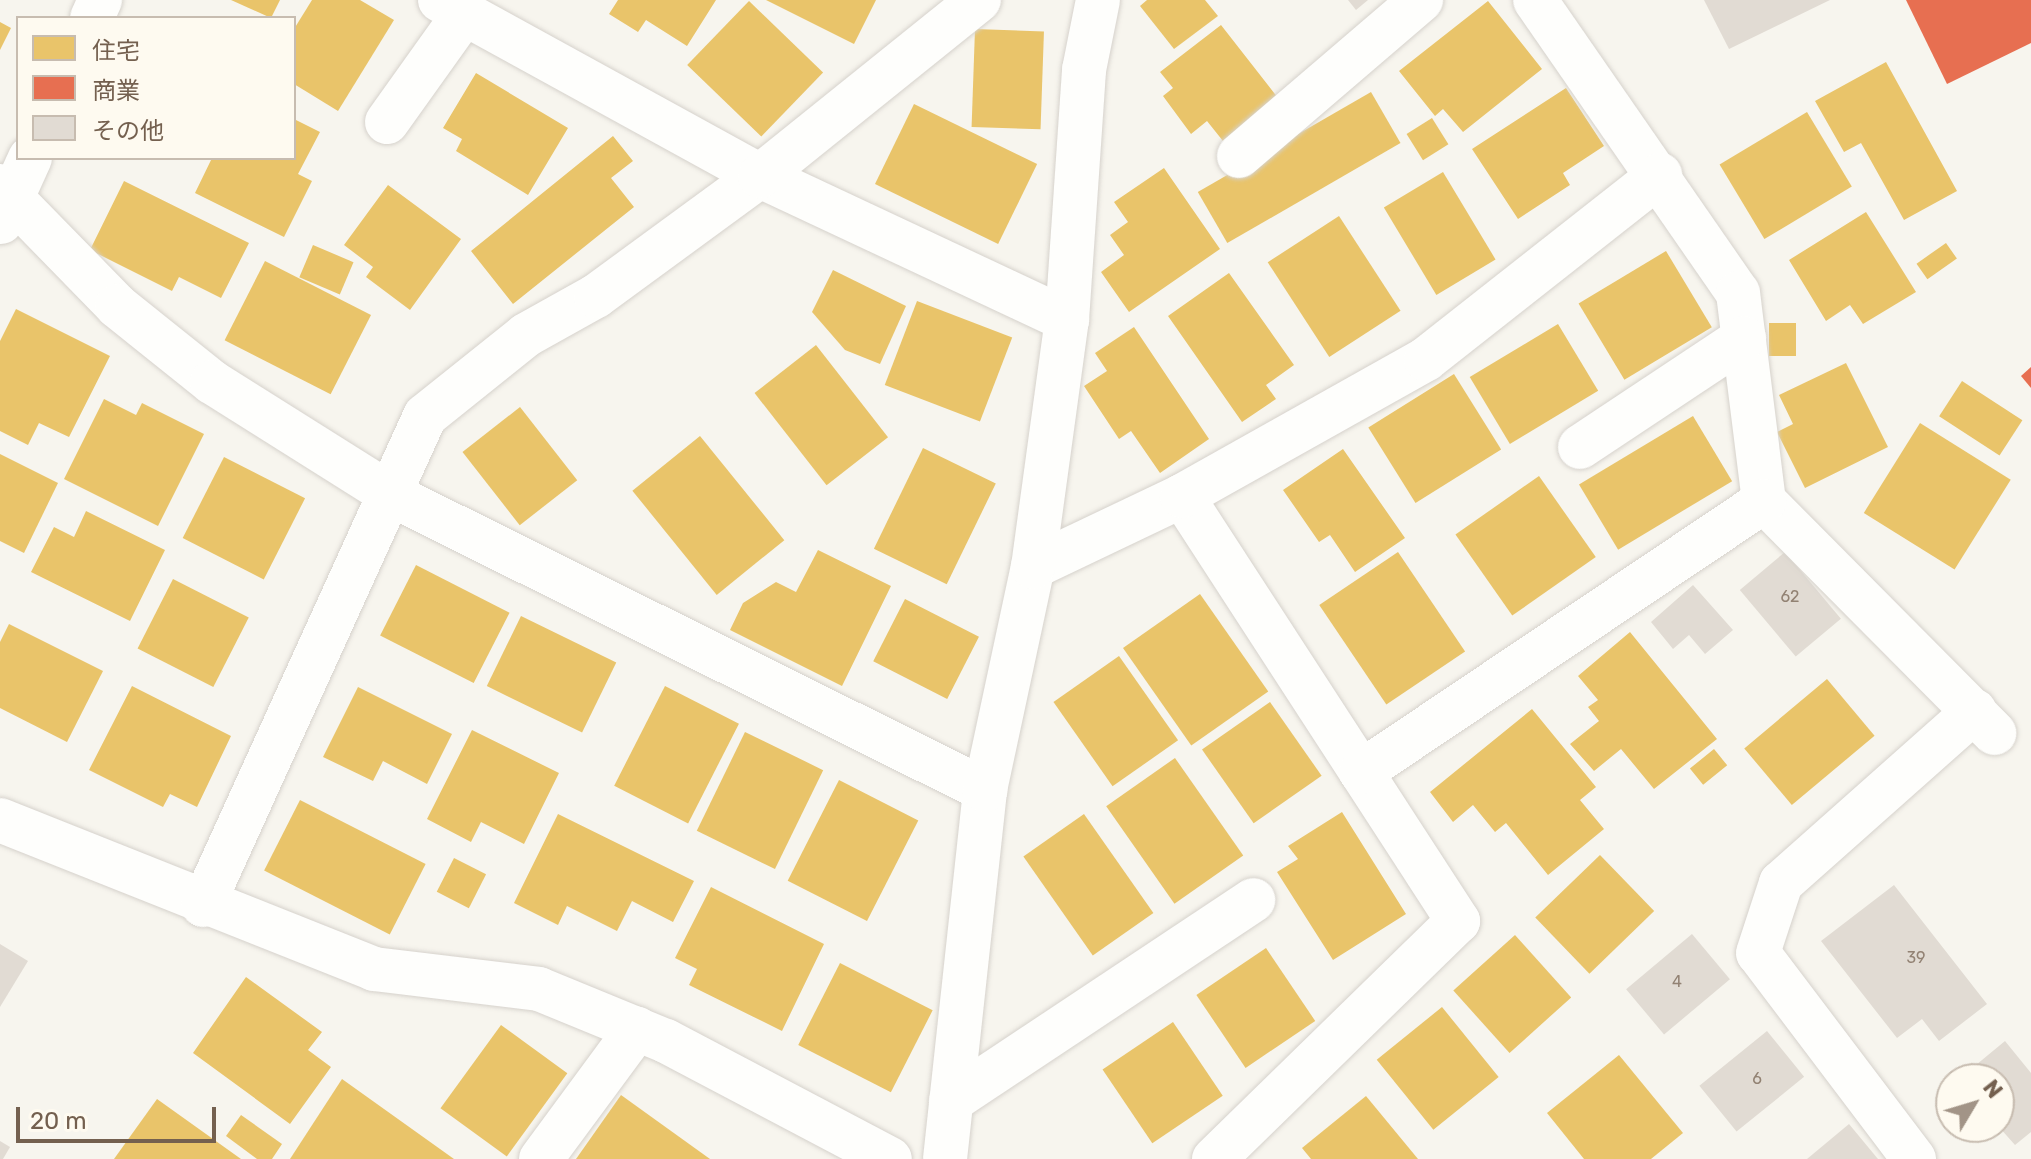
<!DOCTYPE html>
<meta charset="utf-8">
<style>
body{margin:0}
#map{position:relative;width:2031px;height:1159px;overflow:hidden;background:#f7f5ee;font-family:Rubik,"Noto Sans JP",sans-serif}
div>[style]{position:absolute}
.homes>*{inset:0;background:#e9c46a;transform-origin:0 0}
.shops>*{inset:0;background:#e76f51}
.building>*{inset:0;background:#e1dbd3;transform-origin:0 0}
.roads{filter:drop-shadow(0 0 2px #d6d2cc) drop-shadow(0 0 2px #d6d2cc)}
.minor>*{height:44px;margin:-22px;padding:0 22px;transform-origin:22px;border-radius:22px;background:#fefefc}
span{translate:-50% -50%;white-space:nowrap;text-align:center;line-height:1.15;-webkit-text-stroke:8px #fefaf0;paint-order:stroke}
.number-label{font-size:16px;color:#928273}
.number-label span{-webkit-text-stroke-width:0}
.legend{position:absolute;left:16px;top:16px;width:280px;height:144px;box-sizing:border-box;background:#fefaf0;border:2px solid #c7bcb0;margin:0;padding:10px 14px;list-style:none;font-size:24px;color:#74604f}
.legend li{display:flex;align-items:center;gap:16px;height:40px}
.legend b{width:40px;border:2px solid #c7bcb0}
.north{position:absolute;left:1935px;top:1063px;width:80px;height:80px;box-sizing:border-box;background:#fefaf0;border:2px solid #c7bcb0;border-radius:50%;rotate:52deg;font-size:22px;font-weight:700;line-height:32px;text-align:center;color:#74604f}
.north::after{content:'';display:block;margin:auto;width:28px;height:36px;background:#a29487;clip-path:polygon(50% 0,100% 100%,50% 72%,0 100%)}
.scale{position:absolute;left:16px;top:1107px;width:200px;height:36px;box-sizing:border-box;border:4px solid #74604f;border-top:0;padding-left:10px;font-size:24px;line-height:28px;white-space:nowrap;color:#74604f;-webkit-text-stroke:6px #fefaf0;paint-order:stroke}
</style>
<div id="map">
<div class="homes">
<div style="clip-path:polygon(231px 0,280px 0,271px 18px)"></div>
<div style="clip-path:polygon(312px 0,360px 0,394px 20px,338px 111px,294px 84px,294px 29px)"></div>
<div style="clip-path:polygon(618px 0,716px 0,687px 46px,646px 20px,638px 32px,609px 14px)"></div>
<div style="clip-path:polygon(766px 0,876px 0,854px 44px)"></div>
<div style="clip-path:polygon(1147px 0,1205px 0,1218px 16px,1174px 49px,1140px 6px)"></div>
<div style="left:749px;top:1px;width:103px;height:89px;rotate:44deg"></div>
<div style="clip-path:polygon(1488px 1px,1542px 69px,1463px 132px,1443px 109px,1435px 116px,1399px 71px)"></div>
<div style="clip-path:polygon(0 22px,11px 28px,0 50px)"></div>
<div style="clip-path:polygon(1221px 25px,1278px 98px,1223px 141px,1207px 121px,1191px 134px,1163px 96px,1173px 88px,1160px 72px)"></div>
<div style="left:975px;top:29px;width:69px;height:98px;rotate:2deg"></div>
<div style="clip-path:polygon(1886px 62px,1957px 191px,1904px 220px,1861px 143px,1844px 152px,1815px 101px)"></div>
<div style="clip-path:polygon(476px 73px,568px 128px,528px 195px,456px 151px,462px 139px,443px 128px)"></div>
<div style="clip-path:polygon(1566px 88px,1604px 146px,1563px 173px,1570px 185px,1518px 219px,1472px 149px)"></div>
<div style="left:1371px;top:92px;width:59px;height:200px;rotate:60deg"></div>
<div style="left:914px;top:104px;width:137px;height:89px;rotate:26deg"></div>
<div style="left:1807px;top:112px;width:87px;height:102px;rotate:59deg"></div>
<div style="left:1432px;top:118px;width:31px;height:30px;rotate:58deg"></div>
<div style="clip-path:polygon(294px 119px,320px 132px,298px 174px,312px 181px,284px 237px,195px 193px,212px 158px,294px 158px)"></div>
<div style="clip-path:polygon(613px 136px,633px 161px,611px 178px,634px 207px,513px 304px,471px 251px)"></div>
<div style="clip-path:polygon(1164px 168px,1220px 249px,1129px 312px,1101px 272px,1124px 255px,1110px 235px,1128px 222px,1114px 202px)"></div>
<div style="left:1443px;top:172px;width:102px;height:69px;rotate:59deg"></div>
<div style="clip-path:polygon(124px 181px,249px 243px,221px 298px,179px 277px,172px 291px,90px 250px)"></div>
<div style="clip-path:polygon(388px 185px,461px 239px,410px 310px,366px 277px,373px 267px,344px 245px)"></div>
<div style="clip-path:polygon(1866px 212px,1916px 292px,1863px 324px,1850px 305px,1826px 321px,1789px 260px)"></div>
<div style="left:1339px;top:216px;width:113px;height:85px;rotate:57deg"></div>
<div style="left:1946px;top:243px;width:19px;height:36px;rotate:55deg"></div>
<div style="left:313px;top:245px;width:44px;height:35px;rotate:23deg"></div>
<div style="left:1666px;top:251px;width:89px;height:102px;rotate:59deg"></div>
<div style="left:265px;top:261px;width:119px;height:89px;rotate:27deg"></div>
<div style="clip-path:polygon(833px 270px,906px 306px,880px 364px,845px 350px,812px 312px)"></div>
<div style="clip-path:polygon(1229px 273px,1294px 365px,1266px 385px,1276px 399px,1242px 422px,1168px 316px)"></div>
<div style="left:917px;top:301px;width:102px;height:90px;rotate:21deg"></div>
<div style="clip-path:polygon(16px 309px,110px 356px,69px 437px,39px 423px,28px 445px,0 431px,0 341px)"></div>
<div style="left:1769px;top:323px;width:27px;height:33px"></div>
<div style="left:1558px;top:324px;width:78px;height:103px;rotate:59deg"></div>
<div style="clip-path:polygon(1134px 327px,1209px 439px,1160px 473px,1131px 431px,1119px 439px,1084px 386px,1107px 371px,1095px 353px)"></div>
<div style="left:816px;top:345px;width:117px;height:78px;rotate:52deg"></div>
<div style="clip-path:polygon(1846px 363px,1888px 447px,1805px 488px,1777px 432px,1793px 424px,1779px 395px)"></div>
<div style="left:1454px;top:374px;width:89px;height:101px;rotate:58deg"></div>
<div style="left:1962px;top:381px;width:72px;height:42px;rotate:33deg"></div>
<div style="clip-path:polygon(104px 399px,136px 415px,142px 403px,204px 434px,158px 526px,64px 479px)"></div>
<div style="left:520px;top:407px;width:93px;height:73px;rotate:52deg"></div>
<div style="left:1693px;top:416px;width:76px;height:133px;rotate:59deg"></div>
<div style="left:1920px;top:423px;width:107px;height:106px;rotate:32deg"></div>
<div style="left:700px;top:436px;width:134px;height:87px;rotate:51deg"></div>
<div style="left:923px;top:448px;width:81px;height:112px;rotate:26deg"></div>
<div style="clip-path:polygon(1343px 449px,1405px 538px,1355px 572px,1330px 535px,1319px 542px,1283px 490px)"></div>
<div style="clip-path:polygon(0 454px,58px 483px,24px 553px,0 541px)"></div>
<div style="left:224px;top:457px;width:91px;height:91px;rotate:27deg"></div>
<div style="left:1539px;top:476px;width:99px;height:102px;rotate:55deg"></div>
<div style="clip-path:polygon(86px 511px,165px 550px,130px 621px,31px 572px,54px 527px,74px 537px)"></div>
<div style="clip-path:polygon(818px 550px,891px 586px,842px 686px,730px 630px,743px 603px,776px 582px,796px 592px)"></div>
<div style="left:1398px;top:552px;width:120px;height:95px;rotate:56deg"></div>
<div style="left:416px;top:565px;width:105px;height:79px;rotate:27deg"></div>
<div style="left:173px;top:579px;width:85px;height:78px;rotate:27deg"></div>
<div style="left:1200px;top:594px;width:119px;height:94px;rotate:55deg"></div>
<div style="left:905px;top:599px;width:83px;height:70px;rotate:27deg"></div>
<div style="left:521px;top:616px;width:106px;height:78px;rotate:26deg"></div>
<div style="clip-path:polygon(9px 624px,103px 671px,67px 742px,0 708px,0 642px)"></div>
<div style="clip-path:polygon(1630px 632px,1717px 739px,1654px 789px,1621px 749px,1594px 771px,1570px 744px,1599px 721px,1588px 707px,1598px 700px,1578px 676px)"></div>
<div style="left:1119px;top:656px;width:103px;height:80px;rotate:55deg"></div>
<div style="left:1827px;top:679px;width:74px;height:108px;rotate:50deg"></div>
<div style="clip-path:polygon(132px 686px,231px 736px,197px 807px,170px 794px,163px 807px,89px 770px)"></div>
<div style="left:665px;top:686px;width:83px;height:112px;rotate:27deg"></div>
<div style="clip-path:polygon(358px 687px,452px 734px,427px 784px,383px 761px,373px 781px,323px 757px)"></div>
<div style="left:1270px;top:702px;width:90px;height:83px;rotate:55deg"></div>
<div style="clip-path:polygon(1532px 709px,1596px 787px,1580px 800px,1604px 829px,1548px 875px,1506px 823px,1495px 832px,1473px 805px,1453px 822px,1430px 792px)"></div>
<div style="clip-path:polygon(472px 730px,559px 773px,524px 844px,481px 822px,471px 842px,427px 819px)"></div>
<div style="left:745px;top:732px;width:87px;height:110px;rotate:26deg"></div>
<div style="left:1714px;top:749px;width:21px;height:31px;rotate:51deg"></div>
<div style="left:1175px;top:758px;width:119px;height:84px;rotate:55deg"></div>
<div style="left:839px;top:780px;width:89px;height:113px;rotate:27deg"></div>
<div style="left:300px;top:800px;width:141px;height:79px;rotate:27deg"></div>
<div style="clip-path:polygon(1342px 812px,1406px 914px,1333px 960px,1277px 872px,1298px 859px,1288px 846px)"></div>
<div style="clip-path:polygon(558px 814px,694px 881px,673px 922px,632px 901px,617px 931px,567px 906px,558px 925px,514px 903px)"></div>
<div style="left:1084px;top:814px;width:121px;height:74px;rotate:55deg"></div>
<div style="left:1600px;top:855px;width:78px;height:90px;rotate:46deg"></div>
<div style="left:454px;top:858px;width:36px;height:38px;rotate:27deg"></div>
<div style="clip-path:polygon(711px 887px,824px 944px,782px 1031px,689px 985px,697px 969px,675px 958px)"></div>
<div style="left:1515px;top:935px;width:84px;height:83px;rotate:48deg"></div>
<div style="left:1266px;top:948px;width:88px;height:84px;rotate:56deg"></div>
<div style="left:840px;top:963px;width:104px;height:92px;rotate:27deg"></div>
<div style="clip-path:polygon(246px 977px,322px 1032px,308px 1050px,331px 1067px,290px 1124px,193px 1053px)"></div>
<div style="left:1442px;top:1007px;width:90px;height:84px;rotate:51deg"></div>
<div style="left:1173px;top:1022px;width:89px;height:85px;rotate:56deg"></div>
<div style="left:501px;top:1025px;width:82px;height:103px;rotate:36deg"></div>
<div style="clip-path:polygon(1619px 1055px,1683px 1133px,1651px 1159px,1584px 1159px,1547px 1113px)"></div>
<div style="clip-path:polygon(342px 1079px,454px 1159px,290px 1159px)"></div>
<div style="clip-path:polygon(621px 1095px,710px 1159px,576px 1159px)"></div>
<div style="clip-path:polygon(1366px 1096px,1418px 1159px,1311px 1159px,1302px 1148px)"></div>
<div style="clip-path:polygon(157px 1099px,241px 1159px,114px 1159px)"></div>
<div style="clip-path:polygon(241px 1115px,282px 1144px,272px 1159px,257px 1159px,226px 1136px)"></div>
</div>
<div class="shops">
<div style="clip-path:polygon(1906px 0,2031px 0,2031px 43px,1947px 84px)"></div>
<div style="clip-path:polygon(2031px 367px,2031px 388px,2021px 376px)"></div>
</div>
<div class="building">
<div style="clip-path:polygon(1348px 0,1368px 0,1356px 10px)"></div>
<div style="clip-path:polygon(1704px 0,1830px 0,1729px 49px)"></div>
<div style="left:1785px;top:552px;width:87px;height:59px;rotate:50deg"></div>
<div style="clip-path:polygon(1693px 585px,1733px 630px,1705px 654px,1689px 635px,1673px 649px,1651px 622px)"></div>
<div style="clip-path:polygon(1894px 885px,1987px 1004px,1939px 1041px,1922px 1019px,1897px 1038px,1821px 941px)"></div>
<div style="left:1692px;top:934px;width:59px;height:86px;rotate:50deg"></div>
<div style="clip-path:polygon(0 944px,28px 961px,0 1007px)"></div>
<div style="left:1767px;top:1031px;width:59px;height:87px;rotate:51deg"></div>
<div style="clip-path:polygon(2005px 1041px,2031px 1073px,2031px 1132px,2015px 1145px,1999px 1127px,1999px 1079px,1959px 1079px)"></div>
<div style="clip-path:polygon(1849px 1124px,1878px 1159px,1807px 1159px)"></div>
<div style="clip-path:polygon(0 1141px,10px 1147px,3px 1159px,0 1159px)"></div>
</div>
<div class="roads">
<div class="minor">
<div style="left:440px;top:0;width:365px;rotate:28.8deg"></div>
<div style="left:760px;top:176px;width:339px;rotate:25.1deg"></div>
<div style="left:1535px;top:0;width:356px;rotate:55.3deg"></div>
<div style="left:1738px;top:293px;width:210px;rotate:82.9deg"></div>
<div style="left:1764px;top:501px;width:327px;rotate:45.2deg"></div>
<div style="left:92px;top:18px;width:20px;rotate:-66deg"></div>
<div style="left:387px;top:122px;width:133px;rotate:-54.5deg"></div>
<div style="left:1239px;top:156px;width:240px;rotate:-40.6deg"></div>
<div style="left:0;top:186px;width:168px;rotate:45.7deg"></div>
<div style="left:117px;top:306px;width:122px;rotate:38.7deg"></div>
<div style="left:212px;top:382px;width:210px;rotate:32.2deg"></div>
<div style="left:390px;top:494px;width:665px;rotate:26.45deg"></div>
<div style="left:1px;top:222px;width:70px;rotate:-65.6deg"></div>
<div style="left:1580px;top:447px;width:197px;rotate:-33.6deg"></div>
<div style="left:1182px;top:496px;width:507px;rotate:57deg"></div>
<div style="left:1458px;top:921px;width:341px;rotate:135.7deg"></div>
<div style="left:1033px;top:567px;width:165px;rotate:-25.5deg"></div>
<div style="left:1182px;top:496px;width:280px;rotate:-29.3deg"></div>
<div style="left:1426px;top:359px;width:298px;rotate:-38.2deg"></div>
<div style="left:1361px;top:772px;width:486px;rotate:-33.9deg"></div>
<div style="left:0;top:820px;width:403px;rotate:21.7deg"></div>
<div style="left:374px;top:969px;width:166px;rotate:6.9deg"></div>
<div style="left:539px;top:989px;width:137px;rotate:22.3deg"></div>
<div style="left:666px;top:1041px;width:253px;rotate:27.8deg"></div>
<div style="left:203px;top:905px;width:537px;rotate:-65.58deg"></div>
<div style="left:425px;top:416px;width:129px;rotate:-38.7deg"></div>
<div style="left:526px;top:335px;width:80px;rotate:-29.1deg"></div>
<div style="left:596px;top:296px;width:203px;rotate:-36.2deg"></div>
<div style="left:760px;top:176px;width:281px;rotate:-38.8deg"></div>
<div style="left:951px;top:1101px;width:363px;rotate:-33.6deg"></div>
<div style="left:541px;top:1159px;width:162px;rotate:-53.6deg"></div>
<div style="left:945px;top:1159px;width:371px;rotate:-83.8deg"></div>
<div style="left:985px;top:790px;width:228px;rotate:-77.9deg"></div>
<div style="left:1033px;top:567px;width:249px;rotate:-82.2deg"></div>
<div style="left:1067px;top:320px;width:251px;rotate:-86.1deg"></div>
<div style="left:1084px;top:70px;width:71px;rotate:-78.7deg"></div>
<div style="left:1914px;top:1159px;width:258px;rotate:-127.1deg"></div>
<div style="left:1758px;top:953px;width:74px;rotate:-71.8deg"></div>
<div style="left:1781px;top:883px;width:259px;rotate:-41.6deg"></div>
</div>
</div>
<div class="number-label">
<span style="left:1790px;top:597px">62</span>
<span style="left:1916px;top:958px">39</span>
<span style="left:1677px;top:982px">4</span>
<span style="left:1757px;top:1079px">6</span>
</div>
<ul class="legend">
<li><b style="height:22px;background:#e9c46a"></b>住宅</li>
<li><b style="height:22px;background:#e76f51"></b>商業</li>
<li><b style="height:22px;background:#e1dbd3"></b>その他</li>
</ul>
<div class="north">N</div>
<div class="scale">20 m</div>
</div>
